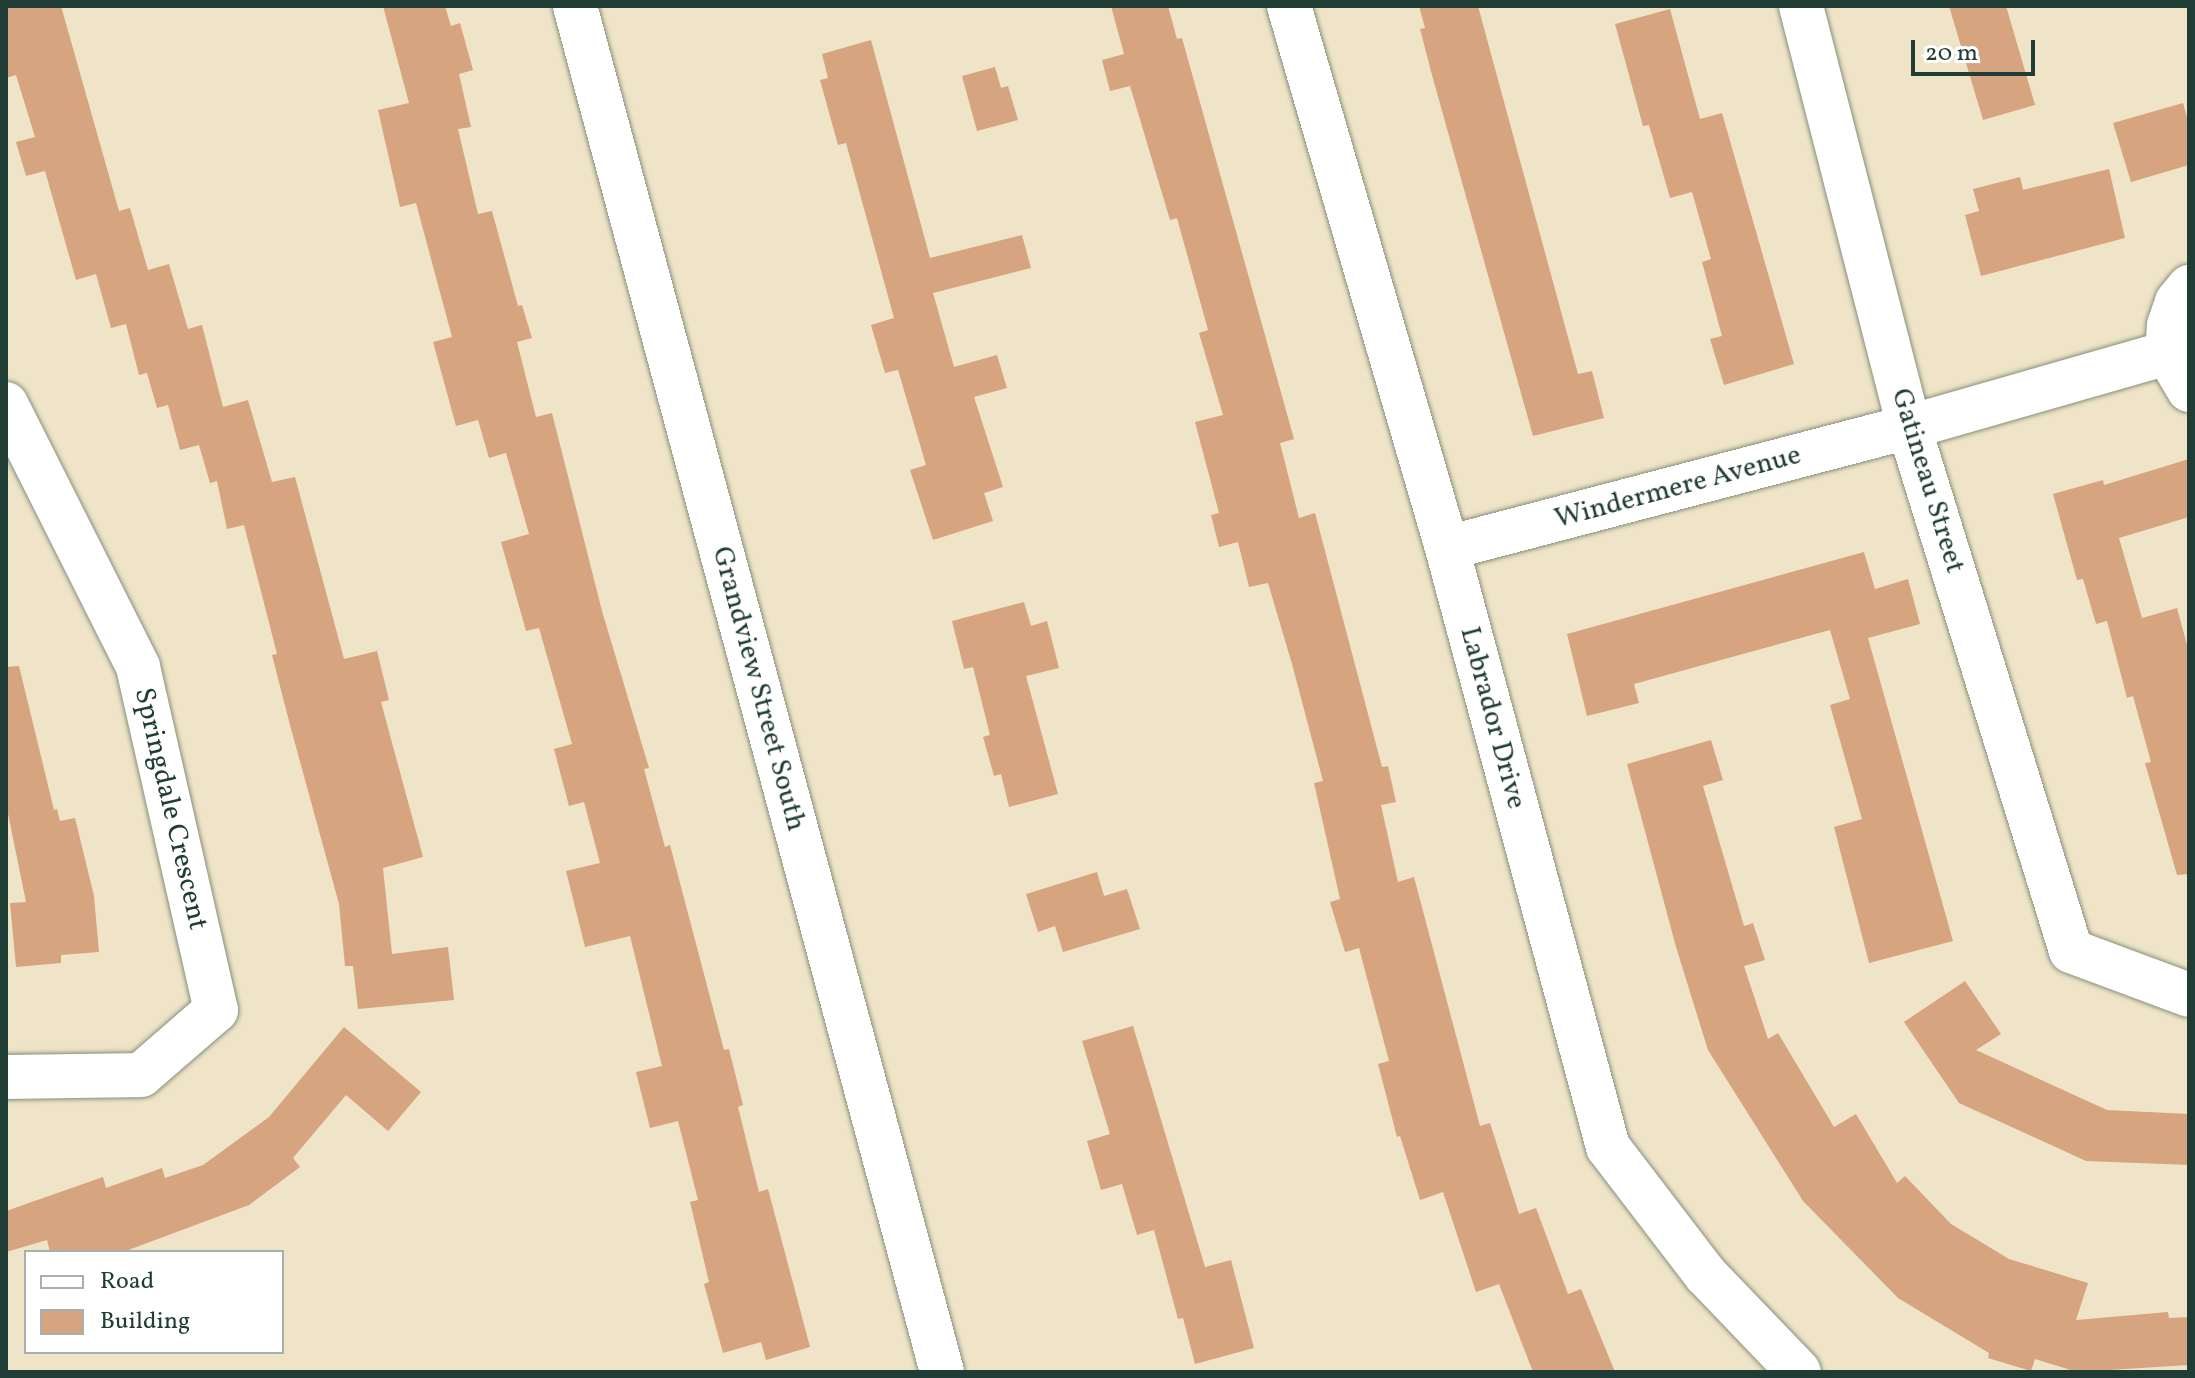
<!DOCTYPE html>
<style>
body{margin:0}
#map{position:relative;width:2195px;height:1378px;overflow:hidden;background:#efe4c7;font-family:Vollkorn,serif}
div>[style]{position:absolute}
.building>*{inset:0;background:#d6a47f}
.roads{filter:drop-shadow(0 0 2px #87907e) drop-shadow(0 0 2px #87907e)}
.street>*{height:44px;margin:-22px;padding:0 22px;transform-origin:22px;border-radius:22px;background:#fff}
span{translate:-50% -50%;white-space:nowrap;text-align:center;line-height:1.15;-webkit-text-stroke:8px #fff;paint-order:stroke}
.street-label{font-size:28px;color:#1f3d34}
.frame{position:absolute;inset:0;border:8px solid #1f3d34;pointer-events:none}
.legend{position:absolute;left:24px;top:1250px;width:260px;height:104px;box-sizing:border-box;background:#fff;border:2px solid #a5b1ae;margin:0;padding:10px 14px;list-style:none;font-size:24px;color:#1f3d34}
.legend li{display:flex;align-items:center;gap:16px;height:40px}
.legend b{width:40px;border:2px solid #a5b1ae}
.scale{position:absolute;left:1911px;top:40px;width:124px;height:36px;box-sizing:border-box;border:4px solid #1f3d34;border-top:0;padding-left:10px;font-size:24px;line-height:28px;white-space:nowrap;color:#1f3d34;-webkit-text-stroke:6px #fff;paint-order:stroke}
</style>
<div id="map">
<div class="building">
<div style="clip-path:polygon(6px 6px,61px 6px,119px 211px,130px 208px,148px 270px,169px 264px,188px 329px,202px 325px,223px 407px,248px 400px,272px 482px,295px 477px,344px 659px,377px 651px,389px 700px,381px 702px,423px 857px,383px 868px,392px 954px,448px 947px,454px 1000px,358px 1009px,353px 966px,345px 966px,339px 904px,290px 725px,272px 655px,277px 654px,244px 525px,227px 529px,217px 481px,210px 483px,199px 445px,180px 450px,168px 405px,157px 408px,147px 373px,139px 375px,126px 324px,111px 328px,96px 274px,76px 280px,45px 171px,26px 176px,16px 142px,35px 137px,16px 75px,6px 78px)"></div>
<div style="clip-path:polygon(383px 6px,445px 6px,451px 26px,460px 23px,473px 70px,459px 74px,471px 127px,458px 129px,478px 214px,492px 211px,518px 306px,522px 305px,532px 338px,517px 342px,536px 417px,552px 413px,602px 611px,649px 768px,644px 769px,665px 847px,670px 845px,724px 1050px,729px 1049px,743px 1105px,738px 1107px,759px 1192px,768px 1189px,810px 1347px,766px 1360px,761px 1342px,723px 1353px,704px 1284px,709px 1282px,690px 1202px,698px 1200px,678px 1121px,650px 1128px,636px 1072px,662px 1066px,630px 936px,585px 947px,566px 871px,600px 863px,584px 802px,569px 806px,554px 749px,572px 744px,539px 628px,526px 631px,501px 542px,529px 534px,506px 453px,489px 458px,478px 420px,456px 426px,433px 342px,452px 337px,416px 203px,400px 207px,378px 110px,409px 103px)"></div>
<div style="clip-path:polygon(1111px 6px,1168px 6px,1177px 39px,1182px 38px,1294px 439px,1280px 443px,1299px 518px,1315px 513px,1382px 767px,1388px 766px,1396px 802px,1381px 805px,1398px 882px,1414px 877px,1480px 1126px,1490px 1123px,1519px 1214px,1536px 1208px,1568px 1294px,1581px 1289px,1615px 1372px,1533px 1372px,1499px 1284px,1476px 1292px,1443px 1192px,1420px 1200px,1400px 1136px,1397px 1137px,1378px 1064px,1389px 1061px,1359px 948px,1345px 952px,1330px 902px,1340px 899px,1314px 783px,1323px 781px,1292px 664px,1268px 583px,1249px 587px,1238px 542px,1219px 547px,1211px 515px,1219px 513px,1195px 422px,1223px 415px,1199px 333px,1208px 330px,1177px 218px,1170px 220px,1130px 86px,1110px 91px,1102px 60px,1124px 54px)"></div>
<div style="clip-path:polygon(1419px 6px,1478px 6px,1578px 374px,1592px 371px,1604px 418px,1533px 436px,1432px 75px,1420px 29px,1425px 28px)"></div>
<div style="clip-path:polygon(1949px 6px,2006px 6px,2035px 105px,1983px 120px)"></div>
<div style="clip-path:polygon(1670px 9px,1700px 119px,1722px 113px,1794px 364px,1724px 385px,1710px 339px,1722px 336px,1702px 262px,1711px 259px,1692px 192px,1670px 198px,1649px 125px,1643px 126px,1615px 24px)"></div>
<div style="clip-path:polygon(871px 40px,930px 258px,1022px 235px,1031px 268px,933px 293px,954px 367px,997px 355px,1007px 388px,974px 397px,1003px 487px,984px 493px,993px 521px,933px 540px,910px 470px,926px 465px,898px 370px,885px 373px,871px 325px,894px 318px,846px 143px,838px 145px,820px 80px,828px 78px,822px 54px)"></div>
<div style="clip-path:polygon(995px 67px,1001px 88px,1008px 86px,1018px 120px,977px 131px,962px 76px)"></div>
<div style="clip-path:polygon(2183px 103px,2189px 125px,2189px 165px,2131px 182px,2113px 123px)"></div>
<div style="clip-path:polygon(2109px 169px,2125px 238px,1981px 276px,1965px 215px,1979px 211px,1973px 189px,2020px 177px,2023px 190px)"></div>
<div style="clip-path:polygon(2189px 459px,2189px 517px,2119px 538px,2142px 618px,2177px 608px,2189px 652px,2189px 874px,2177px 875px,2145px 763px,2151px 762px,2133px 696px,2127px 698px,2107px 621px,2096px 624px,2083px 579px,2077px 580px,2053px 494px,2103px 480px,2104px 485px)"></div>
<div style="clip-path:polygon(1864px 552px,1875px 589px,1908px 579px,1920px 624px,1868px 638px,1953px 941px,1869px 963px,1834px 827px,1862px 819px,1830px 705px,1850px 699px,1830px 630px,1634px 684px,1639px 703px,1587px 716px,1567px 634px)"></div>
<div style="clip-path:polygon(1024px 602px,1031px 626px,1047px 621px,1059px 668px,1026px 676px,1058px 794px,1009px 807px,1001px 774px,994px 776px,983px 737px,990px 735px,973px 667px,964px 669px,952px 621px)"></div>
<div style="clip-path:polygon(19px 666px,54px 810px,57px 809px,60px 821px,75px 818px,94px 896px,99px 952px,61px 955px,61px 963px,16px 967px,10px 903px,26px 902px,6px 804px,6px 667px)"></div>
<div style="clip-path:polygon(1711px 740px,1723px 780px,1703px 786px,1744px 926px,1753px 923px,1765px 960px,1744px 966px,1768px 1039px,1778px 1033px,1834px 1127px,1856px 1114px,1897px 1183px,1905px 1176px,1951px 1224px,2009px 1259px,2088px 1283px,2076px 1320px,2168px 1312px,2169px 1318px,2189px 1317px,2189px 1365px,2077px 1372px,2035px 1359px,2031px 1371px,1988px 1358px,1989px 1353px,1898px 1298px,1803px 1201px,1708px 1050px,1676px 947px,1627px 764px)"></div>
<div style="clip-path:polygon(1097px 872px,1104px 896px,1127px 889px,1140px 929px,1063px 952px,1055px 926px,1038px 932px,1026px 894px)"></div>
<div style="clip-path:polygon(1965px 981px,2001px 1034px,1976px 1050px,2107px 1110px,2189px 1114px,2189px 1165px,2086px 1161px,1959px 1103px,1904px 1022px)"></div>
<div style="clip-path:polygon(1133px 1026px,1205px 1267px,1231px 1260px,1254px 1348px,1195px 1364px,1183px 1318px,1178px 1319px,1154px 1230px,1137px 1235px,1122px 1184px,1101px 1190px,1087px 1141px,1110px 1134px,1082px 1041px)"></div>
<div style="clip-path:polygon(344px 1027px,421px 1092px,388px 1131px,346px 1095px,293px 1158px,300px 1167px,249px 1205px,123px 1252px,50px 1252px,47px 1240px,6px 1252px,6px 1211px,103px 1177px,106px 1188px,162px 1168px,165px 1178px,203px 1165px,269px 1117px)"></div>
</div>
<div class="roads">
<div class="street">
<div style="left:575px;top:6px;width:1414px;rotate:74.96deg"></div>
<div style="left:1289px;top:6px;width:565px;rotate:73.75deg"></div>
<div style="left:1447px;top:548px;width:620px;rotate:74.96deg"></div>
<div style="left:1608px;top:1147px;width:161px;rotate:52.6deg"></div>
<div style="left:1706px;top:1275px;width:134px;rotate:46.2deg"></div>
<div style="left:1801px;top:6px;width:435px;rotate:75.6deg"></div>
<div style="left:1909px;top:427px;width:548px;rotate:72.82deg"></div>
<div style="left:2071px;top:951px;width:126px;rotate:20.4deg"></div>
<div style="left:2189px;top:287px;width:19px;rotate:129deg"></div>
<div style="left:2177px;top:302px;width:24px;rotate:109deg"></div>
<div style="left:2169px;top:325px;width:28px;rotate:94deg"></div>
<div style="left:2167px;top:353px;width:43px;rotate:59.3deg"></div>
<div style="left:6px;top:404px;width:294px;rotate:63.3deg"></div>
<div style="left:138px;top:667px;width:352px;rotate:77.2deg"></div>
<div style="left:216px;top:1010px;width:99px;rotate:139.1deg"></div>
<div style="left:141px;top:1075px;width:135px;rotate:179.2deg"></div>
<div style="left:1447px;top:548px;width:478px;rotate:-14.7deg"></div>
<div style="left:1909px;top:427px;width:268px;rotate:-16deg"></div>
</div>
</div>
<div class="street-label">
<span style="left:1927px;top:481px;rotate:73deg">Gatineau Street</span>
<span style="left:1678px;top:488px;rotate:-15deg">Windermere Avenue</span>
<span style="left:758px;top:689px;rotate:75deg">Grandview Street South</span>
<span style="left:1492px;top:718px;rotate:75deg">Labrador Drive</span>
<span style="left:170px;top:809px;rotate:77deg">Springdale Crescent</span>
</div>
<div class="frame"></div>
<ul class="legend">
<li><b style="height:10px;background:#fff"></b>Road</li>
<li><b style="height:22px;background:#d6a47f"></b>Building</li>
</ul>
<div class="scale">20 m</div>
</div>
